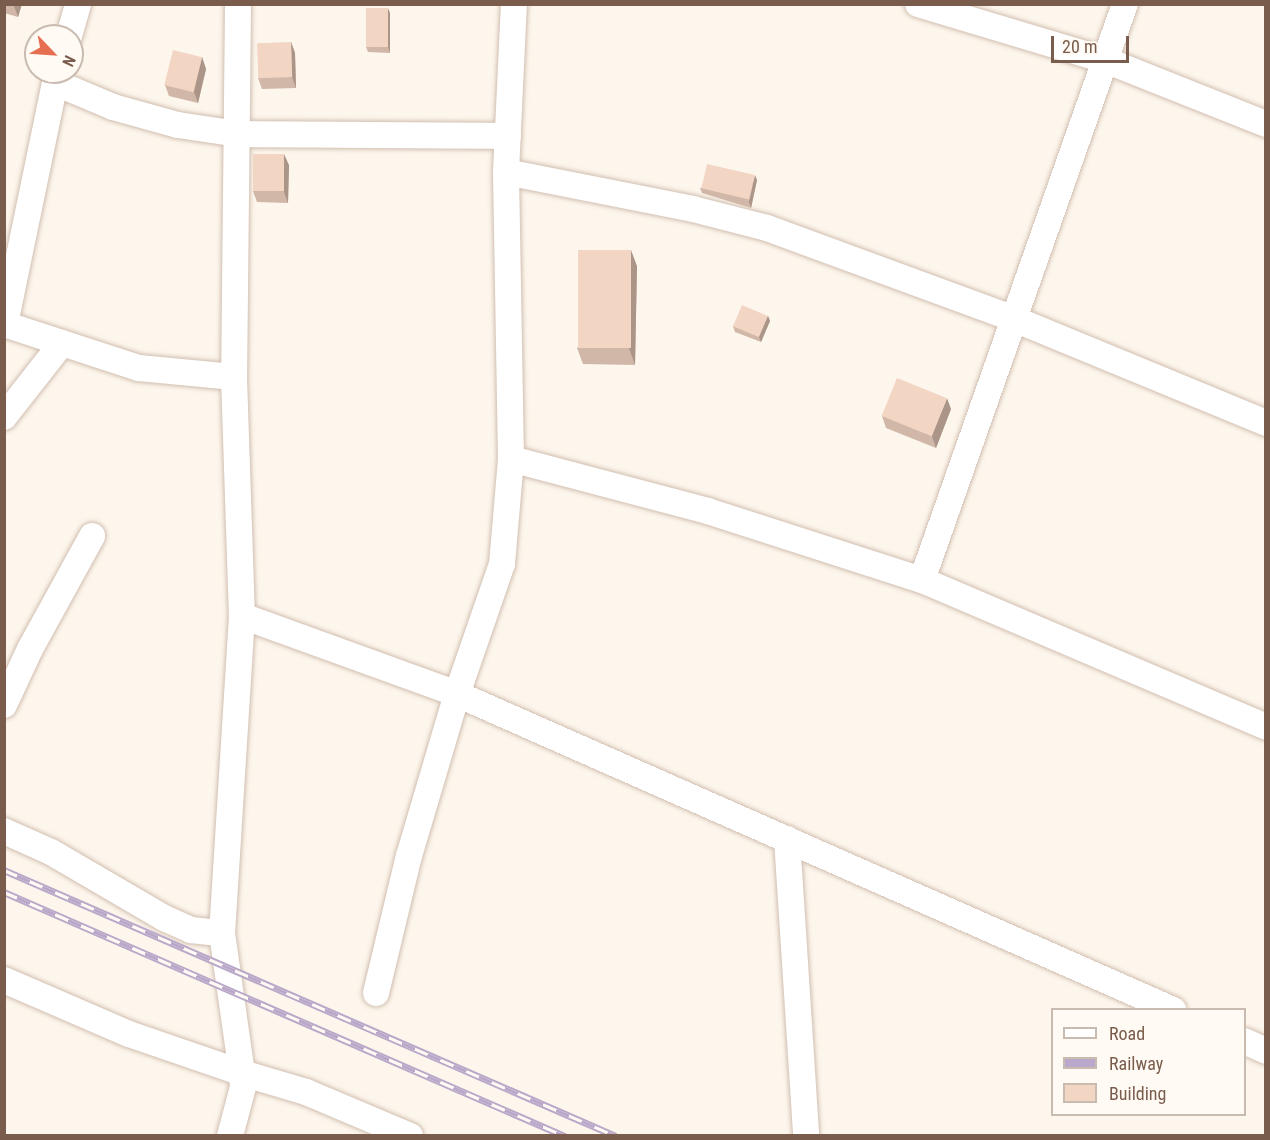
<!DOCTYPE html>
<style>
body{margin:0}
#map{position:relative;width:1270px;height:1140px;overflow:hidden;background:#fdf6ec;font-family:"Roboto Condensed",sans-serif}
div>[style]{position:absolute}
.roads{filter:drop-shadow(0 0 2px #d1beb0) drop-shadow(0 0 2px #d1beb0)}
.minor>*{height:26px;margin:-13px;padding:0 13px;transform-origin:13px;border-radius:13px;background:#fff}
.rail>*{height:7px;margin-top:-3.5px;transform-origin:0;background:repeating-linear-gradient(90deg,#fffaf3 0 14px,#b9a8c9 0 28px);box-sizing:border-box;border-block:2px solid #b9a8c9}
.wall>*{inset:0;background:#d1b7a8}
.shaded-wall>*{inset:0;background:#aa9588}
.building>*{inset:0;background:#f3d5c3;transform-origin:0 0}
span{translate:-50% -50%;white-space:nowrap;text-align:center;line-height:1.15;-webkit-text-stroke:6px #fffaf3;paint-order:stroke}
.frame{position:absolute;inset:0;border:6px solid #7a5c4d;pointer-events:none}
.legend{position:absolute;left:1051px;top:1008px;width:195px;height:108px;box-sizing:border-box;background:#fffaf3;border:2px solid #cabbb1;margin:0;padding:8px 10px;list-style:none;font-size:18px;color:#7a5c4d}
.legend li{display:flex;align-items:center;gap:12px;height:30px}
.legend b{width:30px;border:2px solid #cabbb1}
.north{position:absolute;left:24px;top:24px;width:60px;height:60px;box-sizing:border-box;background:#fffaf3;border:2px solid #cabbb1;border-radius:50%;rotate:115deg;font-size:16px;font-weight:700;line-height:24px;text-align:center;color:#7a5c4d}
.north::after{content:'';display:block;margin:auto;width:21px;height:27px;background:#e76f51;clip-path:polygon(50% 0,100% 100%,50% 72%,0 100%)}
.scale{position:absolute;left:1051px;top:36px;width:78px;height:27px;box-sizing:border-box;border:3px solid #7a5c4d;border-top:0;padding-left:8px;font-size:18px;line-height:21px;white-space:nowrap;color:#7a5c4d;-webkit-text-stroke:4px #fffaf3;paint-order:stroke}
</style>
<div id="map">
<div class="roads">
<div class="minor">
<div style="left:238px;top:4px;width:373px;rotate:90.6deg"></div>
<div style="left:234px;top:377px;width:239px;rotate:88.1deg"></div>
<div style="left:242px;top:616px;width:318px;rotate:93.6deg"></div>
<div style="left:222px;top:933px;width:141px;rotate:81.9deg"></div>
<div style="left:242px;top:1073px;width:67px;rotate:16.5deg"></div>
<div style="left:306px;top:1092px;width:113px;rotate:22.9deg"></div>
<div style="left:918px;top:4px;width:195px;rotate:16.7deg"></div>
<div style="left:1105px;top:60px;width:173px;rotate:21.7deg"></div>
<div style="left:69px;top:36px;width:33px;rotate:-74deg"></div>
<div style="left:56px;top:83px;width:62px;rotate:22.8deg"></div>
<div style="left:113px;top:107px;width:67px;rotate:15.5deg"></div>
<div style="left:178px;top:125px;width:61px;rotate:8.5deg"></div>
<div style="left:238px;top:134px;width:270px;rotate:0.4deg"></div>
<div style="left:506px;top:172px;width:191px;rotate:11.2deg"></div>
<div style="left:693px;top:209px;width:76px;rotate:14.4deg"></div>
<div style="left:767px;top:228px;width:263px;rotate:20.2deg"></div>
<div style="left:1014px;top:319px;width:273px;rotate:22.4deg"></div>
<div style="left:4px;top:324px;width:142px;rotate:18.1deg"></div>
<div style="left:139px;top:368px;width:95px;rotate:5.4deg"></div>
<div style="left:5px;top:324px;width:257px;rotate:-78.3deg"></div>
<div style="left:4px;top:417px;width:94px;rotate:-51.9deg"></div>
<div style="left:511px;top:459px;width:204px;rotate:14.8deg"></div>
<div style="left:708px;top:511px;width:225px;rotate:17.9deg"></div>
<div style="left:922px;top:580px;width:374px;rotate:23.1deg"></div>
<div style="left:922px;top:580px;width:611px;rotate:-70.59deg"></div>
<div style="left:242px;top:616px;width:229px;rotate:19.9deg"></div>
<div style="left:457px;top:694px;width:783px;rotate:23.81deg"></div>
<div style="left:4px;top:705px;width:62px;rotate:-65.1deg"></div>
<div style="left:30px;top:649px;width:129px;rotate:-61.2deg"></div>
<div style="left:4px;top:831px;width:51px;rotate:24.1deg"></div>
<div style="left:51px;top:852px;width:131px;rotate:30.3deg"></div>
<div style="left:164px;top:918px;width:30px;rotate:24deg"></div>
<div style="left:191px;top:930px;width:31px;rotate:6deg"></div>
<div style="left:787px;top:839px;width:298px;rotate:86.3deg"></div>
<div style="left:4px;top:980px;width:136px;rotate:23.4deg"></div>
<div style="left:129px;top:1034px;width:120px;rotate:19deg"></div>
<div style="left:242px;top:1073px;width:14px;rotate:86deg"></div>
<div style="left:243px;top:1087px;width:51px;rotate:104.9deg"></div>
<div style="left:376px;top:993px;width:141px;rotate:-76.5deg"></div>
<div style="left:409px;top:856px;width:169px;rotate:-73.5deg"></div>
<div style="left:457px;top:694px;width:138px;rotate:-70.9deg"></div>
<div style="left:502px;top:564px;width:105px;rotate:-85.1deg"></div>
<div style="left:511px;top:459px;width:287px;rotate:-91deg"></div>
<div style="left:506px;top:172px;width:168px;rotate:-87.3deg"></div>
<div style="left:1244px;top:1041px;width:24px;rotate:24deg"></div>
</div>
</div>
<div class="rail">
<div style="left:4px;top:870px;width:667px;rotate:23.49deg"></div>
<div style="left:4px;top:892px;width:612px;rotate:23.51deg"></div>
</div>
<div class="wall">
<div style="clip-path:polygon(4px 4px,22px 4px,18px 17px,4px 13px)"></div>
<div style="clip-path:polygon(390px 13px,390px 53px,368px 52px,366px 47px)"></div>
<div style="clip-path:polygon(291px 42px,295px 53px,296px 88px,262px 89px,258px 78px)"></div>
<div style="clip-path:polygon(202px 57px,206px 69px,198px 103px,169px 96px,165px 85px)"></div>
<div style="clip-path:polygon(289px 165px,288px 203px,257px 202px,253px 191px)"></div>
<div style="clip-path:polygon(757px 180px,751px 208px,702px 193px,700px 188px)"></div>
<div style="clip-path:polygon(637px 266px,635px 365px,583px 364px,577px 348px)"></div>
<div style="clip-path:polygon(768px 316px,770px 321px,761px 342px,735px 332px,733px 326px)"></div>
<div style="clip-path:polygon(951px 409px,936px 448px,886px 428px,882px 416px)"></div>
</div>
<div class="shaded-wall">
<div style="clip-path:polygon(15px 4px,22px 4px,18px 17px,14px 6px)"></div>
<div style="clip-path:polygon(388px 8px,390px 13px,390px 53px,388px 47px)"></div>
<div style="clip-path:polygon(291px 42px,295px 53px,296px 88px,292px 77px)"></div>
<div style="clip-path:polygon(202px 57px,206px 69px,198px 103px,194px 92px)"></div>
<div style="clip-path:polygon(284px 154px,289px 165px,288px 203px,284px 192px)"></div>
<div style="clip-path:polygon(755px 175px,757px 180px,751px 208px,749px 202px)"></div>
<div style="clip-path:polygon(631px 250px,637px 266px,635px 365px,629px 348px)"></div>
<div style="clip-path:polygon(768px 316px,770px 321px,761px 342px,759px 337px)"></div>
<div style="clip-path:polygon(947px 398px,951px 409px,936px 448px,932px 436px)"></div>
</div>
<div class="building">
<div style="left:366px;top:8px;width:22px;height:39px"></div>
<div style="left:291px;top:42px;width:35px;height:34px;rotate:88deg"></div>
<div style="left:173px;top:50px;width:30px;height:36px;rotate:14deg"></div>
<div style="left:253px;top:154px;width:31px;height:37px"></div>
<div style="left:707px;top:164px;width:49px;height:25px;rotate:13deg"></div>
<div style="left:578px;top:250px;width:53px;height:98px"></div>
<div style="left:742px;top:305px;width:28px;height:23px;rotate:23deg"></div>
<div style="left:897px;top:378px;width:54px;height:41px;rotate:22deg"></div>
</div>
<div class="frame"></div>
<ul class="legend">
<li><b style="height:8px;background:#fff"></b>Road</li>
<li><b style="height:8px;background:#b9a8c9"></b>Railway</li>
<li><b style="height:16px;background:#f3d5c3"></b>Building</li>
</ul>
<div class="north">N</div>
<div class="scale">20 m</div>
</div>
